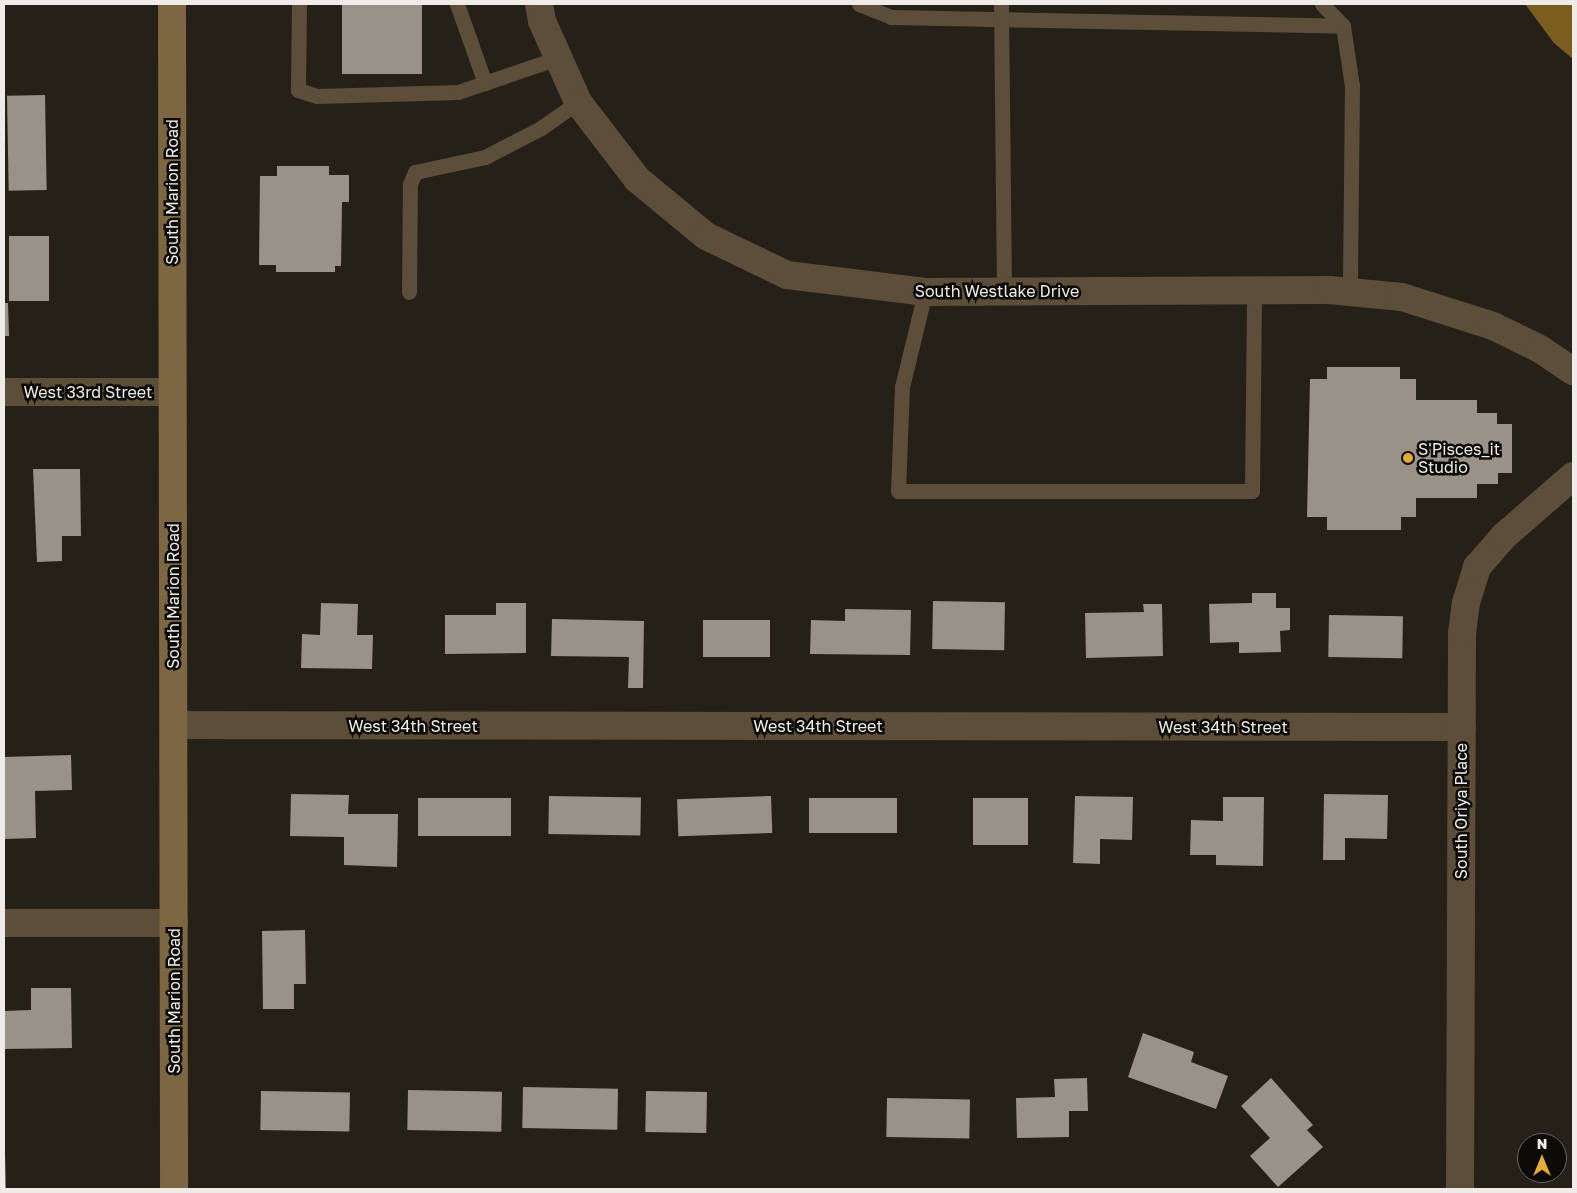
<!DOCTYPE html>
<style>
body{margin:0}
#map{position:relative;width:1577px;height:1193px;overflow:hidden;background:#252119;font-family:"Golos Text",sans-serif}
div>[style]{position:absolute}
.water>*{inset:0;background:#7c5d20}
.building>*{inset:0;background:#989289;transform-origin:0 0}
.service>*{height:15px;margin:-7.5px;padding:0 7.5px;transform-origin:7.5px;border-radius:7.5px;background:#5c4e38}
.minor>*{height:28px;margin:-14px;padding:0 14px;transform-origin:14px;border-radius:14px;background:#5c4e38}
.tertiary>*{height:28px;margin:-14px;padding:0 14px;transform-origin:14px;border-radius:14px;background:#5c4e38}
.secondary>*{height:28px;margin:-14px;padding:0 14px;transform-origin:14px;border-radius:14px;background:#7d6742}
.dots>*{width:14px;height:14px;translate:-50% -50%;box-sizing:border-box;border:2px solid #0c0b08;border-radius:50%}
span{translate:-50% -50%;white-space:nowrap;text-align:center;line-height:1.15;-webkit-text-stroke:5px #0c0b08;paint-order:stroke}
.street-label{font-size:16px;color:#efece7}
.poi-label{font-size:16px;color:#efece7}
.left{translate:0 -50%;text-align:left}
.frame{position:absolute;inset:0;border:5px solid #efece7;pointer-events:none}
.north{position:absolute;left:1517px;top:1133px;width:50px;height:50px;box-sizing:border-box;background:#0c0b08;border:1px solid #676561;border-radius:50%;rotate:0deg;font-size:14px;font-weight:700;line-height:20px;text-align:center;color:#efece7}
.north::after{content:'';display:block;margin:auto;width:18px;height:22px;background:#e7ac36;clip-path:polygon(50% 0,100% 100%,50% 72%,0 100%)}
</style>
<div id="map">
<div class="water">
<div style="clip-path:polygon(1525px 4px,1573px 4px,1573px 59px,1554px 43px)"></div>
</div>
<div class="building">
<div style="left:342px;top:4px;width:80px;height:70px"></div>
<div style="left:45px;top:95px;width:95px;height:38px;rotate:89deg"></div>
<div style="clip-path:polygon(277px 166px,329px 166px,329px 175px,349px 175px,349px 202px,342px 202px,341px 266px,335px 266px,335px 272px,276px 272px,276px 265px,259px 265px,260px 176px,277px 176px)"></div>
<div style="left:9px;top:236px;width:40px;height:65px"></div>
<div style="clip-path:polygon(4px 303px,8px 303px,9px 336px,4px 336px)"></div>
<div style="clip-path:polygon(1327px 367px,1400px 367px,1400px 379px,1416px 379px,1416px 400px,1477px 400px,1477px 413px,1497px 413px,1497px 424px,1512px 424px,1512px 473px,1498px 473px,1498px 484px,1477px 484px,1477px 498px,1416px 498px,1416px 517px,1401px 517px,1401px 530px,1327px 530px,1327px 517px,1307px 517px,1310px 379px,1327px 379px)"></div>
<div style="clip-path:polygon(33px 469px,80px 469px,81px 536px,62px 536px,62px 561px,37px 562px)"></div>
<div style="clip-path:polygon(1252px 593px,1276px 593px,1276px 608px,1290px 608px,1290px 630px,1280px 631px,1281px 652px,1239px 653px,1239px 642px,1210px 643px,1209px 604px,1252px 603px)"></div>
<div style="left:933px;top:601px;width:72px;height:48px;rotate:1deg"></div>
<div style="clip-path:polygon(321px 603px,358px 604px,357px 635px,373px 635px,372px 669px,301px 668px,302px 634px,320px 635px)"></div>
<div style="clip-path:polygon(496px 603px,526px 603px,526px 653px,445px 654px,445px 615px,496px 615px)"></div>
<div style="clip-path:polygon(1143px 604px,1162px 604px,1163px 656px,1086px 658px,1085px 613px,1144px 612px)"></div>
<div style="clip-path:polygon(845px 609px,911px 610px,910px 655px,810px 654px,811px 620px,845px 621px)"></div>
<div style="left:1329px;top:615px;width:74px;height:42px;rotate:1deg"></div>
<div style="clip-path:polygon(552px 619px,644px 621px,643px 688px,628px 688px,629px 657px,551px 656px)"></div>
<div style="left:703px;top:620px;width:67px;height:37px"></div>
<div style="clip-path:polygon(71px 755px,72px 790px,35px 791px,36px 838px,4px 839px,4px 757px)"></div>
<div style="clip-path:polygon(291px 794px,349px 795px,348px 814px,398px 814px,397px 867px,344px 865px,344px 837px,290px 836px)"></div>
<div style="clip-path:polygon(1324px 794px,1388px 795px,1387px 839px,1345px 838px,1345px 860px,1323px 860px)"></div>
<div style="left:549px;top:796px;width:92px;height:38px;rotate:1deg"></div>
<div style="left:771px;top:796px;width:37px;height:94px;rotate:88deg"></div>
<div style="clip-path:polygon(1075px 796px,1133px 797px,1132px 840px,1100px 839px,1100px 864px,1073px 863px)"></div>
<div style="clip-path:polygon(1223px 797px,1264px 797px,1263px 866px,1216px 865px,1216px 855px,1190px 855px,1191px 820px,1223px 821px)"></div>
<div style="left:511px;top:798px;width:38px;height:93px;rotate:90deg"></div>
<div style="left:897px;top:798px;width:35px;height:88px;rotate:90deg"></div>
<div style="left:973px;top:798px;width:55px;height:47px"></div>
<div style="clip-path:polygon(305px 930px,306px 984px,294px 984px,294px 1009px,263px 1009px,262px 931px)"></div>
<div style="clip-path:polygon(31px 988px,71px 988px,72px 1048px,4px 1049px,4px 1011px,31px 1010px)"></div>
<div style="clip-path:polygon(1143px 1033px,1194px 1052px,1191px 1062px,1228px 1076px,1216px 1109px,1128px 1077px)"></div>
<div style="clip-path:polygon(1087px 1078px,1088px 1111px,1069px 1111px,1069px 1137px,1017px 1138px,1016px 1098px,1055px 1097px,1054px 1079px)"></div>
<div style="clip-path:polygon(1271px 1078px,1313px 1125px,1307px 1130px,1323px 1147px,1278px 1187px,1250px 1156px,1270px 1138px,1241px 1106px)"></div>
<div style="left:523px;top:1087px;width:95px;height:41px;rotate:1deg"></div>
<div style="left:408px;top:1090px;width:94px;height:40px;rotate:1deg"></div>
<div style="left:261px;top:1091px;width:89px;height:39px;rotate:1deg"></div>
<div style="left:646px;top:1091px;width:61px;height:41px;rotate:1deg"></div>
<div style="left:887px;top:1098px;width:83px;height:39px;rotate:1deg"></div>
<div style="clip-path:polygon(4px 1153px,5px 1153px,6px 1189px,4px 1189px)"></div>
</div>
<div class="service">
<div style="left:299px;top:4px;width:86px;rotate:90.7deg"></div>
<div style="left:298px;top:90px;width:20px;rotate:18deg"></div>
<div style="left:317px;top:96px;width:141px;rotate:-1.6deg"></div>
<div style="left:458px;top:92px;width:106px;rotate:-18.8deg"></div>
<div style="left:457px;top:4px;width:84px;rotate:70.5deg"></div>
<div style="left:859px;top:4px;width:35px;rotate:22deg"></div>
<div style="left:891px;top:17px;width:452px;rotate:1.1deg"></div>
<div style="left:1343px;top:26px;width:61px;rotate:81.5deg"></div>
<div style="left:1352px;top:86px;width:206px;rotate:90.6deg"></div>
<div style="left:1001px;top:4px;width:287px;rotate:89.4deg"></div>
<div style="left:1322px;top:4px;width:30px;rotate:46deg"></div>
<div style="left:409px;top:292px;width:108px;rotate:-89.5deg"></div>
<div style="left:410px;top:184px;width:13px;rotate:-67deg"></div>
<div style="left:415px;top:172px;width:72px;rotate:-12.1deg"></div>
<div style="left:485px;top:157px;width:63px;rotate:-27.4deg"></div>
<div style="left:541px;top:128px;width:45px;rotate:-35.1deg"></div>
<div style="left:925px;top:292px;width:98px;rotate:103.6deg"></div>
<div style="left:902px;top:387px;width:104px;rotate:92.2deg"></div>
<div style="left:898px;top:491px;width:354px"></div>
<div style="left:1252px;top:491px;width:201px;rotate:-89.4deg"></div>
</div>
<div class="minor">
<div style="left:4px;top:392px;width:168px"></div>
<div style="left:174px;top:725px;width:1288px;rotate:0.09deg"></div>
<div style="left:4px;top:923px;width:170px"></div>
<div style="left:1460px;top:1189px;width:555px;rotate:-89.79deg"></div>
<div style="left:1462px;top:634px;width:31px;rotate:-83deg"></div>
<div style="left:1466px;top:603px;width:38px;rotate:-73deg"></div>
<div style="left:1477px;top:567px;width:41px;rotate:-48.9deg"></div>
<div style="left:1504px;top:536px;width:91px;rotate:-41deg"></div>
</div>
<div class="tertiary">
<div style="left:539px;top:4px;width:17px;rotate:80deg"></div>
<div style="left:542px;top:21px;width:89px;rotate:66deg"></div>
<div style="left:578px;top:102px;width:97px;rotate:52.5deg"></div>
<div style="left:637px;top:179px;width:89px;rotate:39.6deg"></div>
<div style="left:706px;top:236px;width:90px;rotate:25.7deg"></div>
<div style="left:787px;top:275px;width:139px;rotate:7deg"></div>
<div style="left:925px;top:292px;width:404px;rotate:-0.3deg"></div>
<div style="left:1329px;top:290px;width:73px;rotate:5.5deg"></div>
<div style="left:1402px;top:297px;width:96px;rotate:17.7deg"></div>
<div style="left:1493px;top:326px;width:52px;rotate:26.1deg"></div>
<div style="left:1540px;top:349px;width:40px;rotate:34deg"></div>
</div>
<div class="secondary">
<div style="left:172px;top:4px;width:1185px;rotate:89.9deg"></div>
</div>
<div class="dots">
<div style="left:1408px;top:458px;background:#e7ac36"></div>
</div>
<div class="street-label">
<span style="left:172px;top:192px;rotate:-90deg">South Marion Road</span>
<span style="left:997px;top:291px">South Westlake Drive</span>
<span style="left:88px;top:392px">West 33rd Street</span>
<span style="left:173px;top:596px;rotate:-90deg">South Marion Road</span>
<span style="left:413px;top:726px">West 34th Street</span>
<span style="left:818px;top:726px">West 34th Street</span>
<span style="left:1223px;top:727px">West 34th Street</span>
<span style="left:1461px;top:811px;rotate:-90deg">South Oriya Place</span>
<span style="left:174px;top:1001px;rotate:-90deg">South Marion Road</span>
</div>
<div class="poi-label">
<span class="left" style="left:1418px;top:458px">S'Pisces_it<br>Studio</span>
</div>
<div class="frame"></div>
<div class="north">N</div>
</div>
